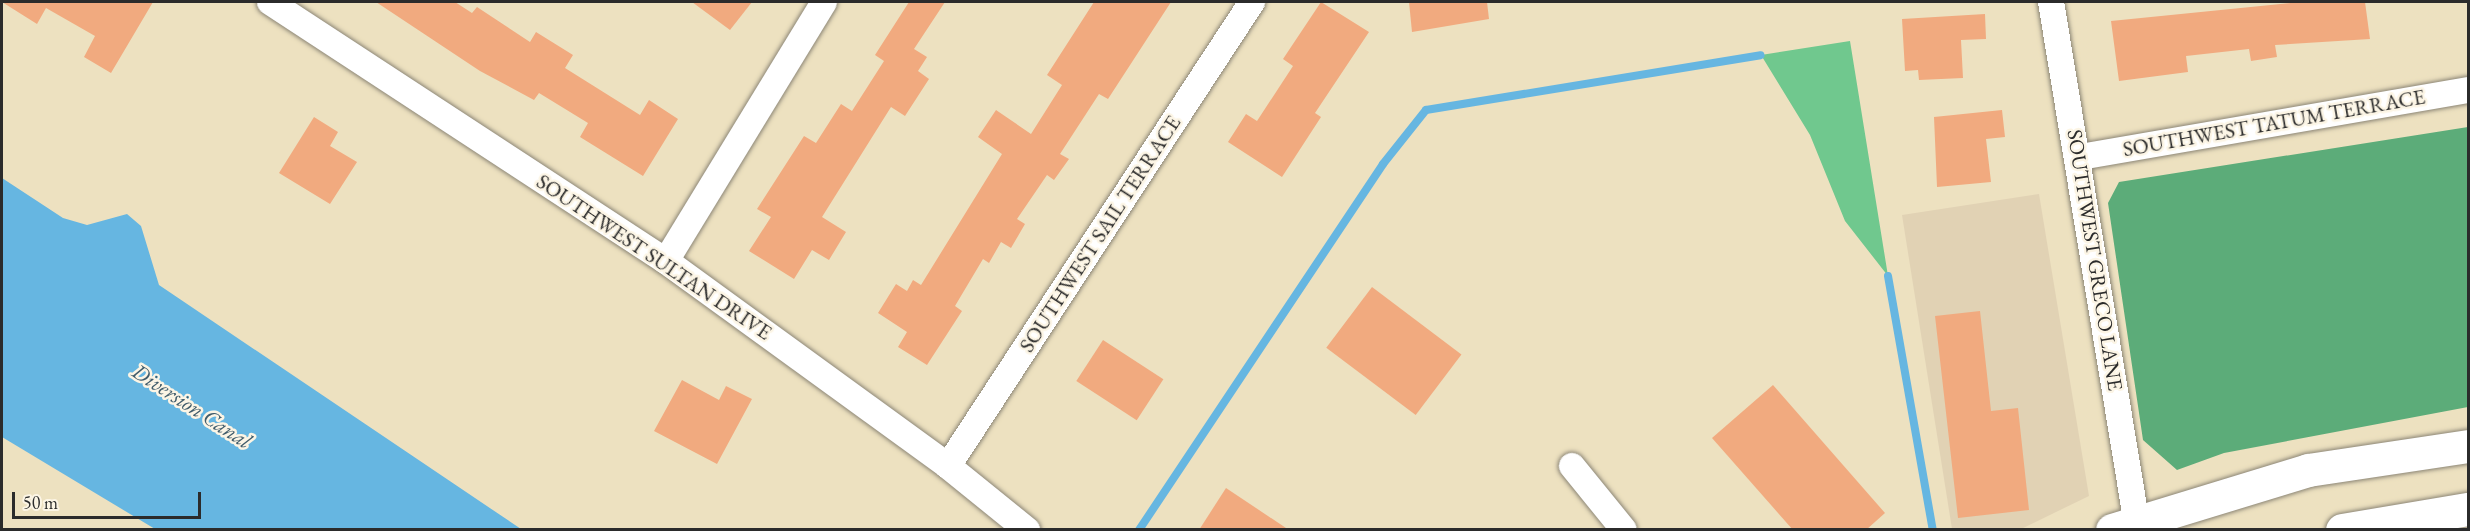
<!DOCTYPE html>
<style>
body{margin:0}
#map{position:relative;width:2470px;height:531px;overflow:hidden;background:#ede1c0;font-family:"EB Garamond",serif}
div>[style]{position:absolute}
.built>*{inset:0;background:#e1d2b4}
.green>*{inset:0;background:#70c88e}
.forest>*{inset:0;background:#5cac79}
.water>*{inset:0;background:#66b6e1}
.stream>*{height:8px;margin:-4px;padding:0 4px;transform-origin:4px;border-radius:4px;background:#66b6e1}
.building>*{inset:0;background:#f1aa7f;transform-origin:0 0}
.roads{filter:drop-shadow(0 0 2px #8c8676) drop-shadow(0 0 2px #8c8676)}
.minor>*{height:26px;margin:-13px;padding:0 13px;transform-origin:13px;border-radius:13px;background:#fff}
.primary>*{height:33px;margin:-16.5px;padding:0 16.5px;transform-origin:16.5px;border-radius:16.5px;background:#fff}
span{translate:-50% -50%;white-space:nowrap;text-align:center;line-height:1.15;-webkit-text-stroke:5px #fcf5e5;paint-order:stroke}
.street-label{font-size:21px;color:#2b2b2b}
.water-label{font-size:22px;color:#405c6b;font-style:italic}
.frame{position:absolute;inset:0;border:3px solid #2b2b2b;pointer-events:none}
.scale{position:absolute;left:12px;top:492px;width:189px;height:27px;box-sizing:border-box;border:3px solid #2b2b2b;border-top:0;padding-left:8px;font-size:18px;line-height:21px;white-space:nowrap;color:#2b2b2b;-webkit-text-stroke:4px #fcf5e5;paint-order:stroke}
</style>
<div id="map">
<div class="built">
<div style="clip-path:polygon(2039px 194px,2089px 496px,2021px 529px,1952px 529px,1902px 215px)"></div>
</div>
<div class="green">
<div style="clip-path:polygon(1850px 41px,1888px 276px,1845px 221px,1810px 135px,1761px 55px)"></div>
</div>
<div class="forest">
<div style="clip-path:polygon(2468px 127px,2468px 407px,2224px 453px,2177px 470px,2143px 440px,2108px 203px,2119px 182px)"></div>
</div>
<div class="water">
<div style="clip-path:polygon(2px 178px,63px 218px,87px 225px,127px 214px,141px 226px,159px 285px,521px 529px,155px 529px,2px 437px)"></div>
</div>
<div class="stream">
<div style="left:1888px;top:276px;width:258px;rotate:80deg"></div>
<div style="left:1139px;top:530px;width:440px;rotate:-56.3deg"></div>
<div style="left:1383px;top:164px;width:69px;rotate:-51.5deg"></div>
<div style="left:1426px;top:110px;width:339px;rotate:-9.3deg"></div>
</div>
<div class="building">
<div style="clip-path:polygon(2px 2px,153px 2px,111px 73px,84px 57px,95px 36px,46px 8px,37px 24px)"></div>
<div style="clip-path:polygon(376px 2px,455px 2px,472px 13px,477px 7px,530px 42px,536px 32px,573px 55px,565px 68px,640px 115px,649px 100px,678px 119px,643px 176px,580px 137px,588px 123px,539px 93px,534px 100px,480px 71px)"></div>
<div style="clip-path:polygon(692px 2px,752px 2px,730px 30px)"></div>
<div style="clip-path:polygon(909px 2px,945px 2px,914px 49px,927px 57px,918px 71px,929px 79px,905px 116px,891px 107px,822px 217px,846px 232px,829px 260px,812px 250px,794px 279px,749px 251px,771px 217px,757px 209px,804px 136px,816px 143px,841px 104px,852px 111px,884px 61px,875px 55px)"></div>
<div style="clip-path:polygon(1094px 2px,1171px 2px,1108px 99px,1099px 94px,1060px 154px,1069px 159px,1054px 180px,1047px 175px,1017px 219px,1025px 224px,1011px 248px,1001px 242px,989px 263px,983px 259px,955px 306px,962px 311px,927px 365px,898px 347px,907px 332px,878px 313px,896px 284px,907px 291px,913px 280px,921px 285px,1002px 154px,978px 137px,996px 110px,1031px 134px,1062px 85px,1047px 75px)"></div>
<div style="clip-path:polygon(1321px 2px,1369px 32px,1315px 113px,1321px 117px,1282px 177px,1228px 142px,1246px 114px,1257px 121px,1293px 66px,1283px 59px)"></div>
<div style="clip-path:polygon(1409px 2px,1487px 2px,1489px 19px,1412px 32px)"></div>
<div style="clip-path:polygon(2300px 2px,2365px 2px,2370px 39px,2275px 45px,2277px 57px,2251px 61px,2249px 49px,2186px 56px,2188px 72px,2119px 81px,2111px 21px)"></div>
<div style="clip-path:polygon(1985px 14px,1986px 39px,1961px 40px,1963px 78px,1919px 80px,1918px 70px,1905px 71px,1902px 19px)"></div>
<div style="clip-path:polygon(2002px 110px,2005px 137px,1986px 139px,1991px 182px,1937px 187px,1934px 117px)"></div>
<div style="clip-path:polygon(314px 117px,338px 132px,330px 146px,357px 162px,330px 204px,279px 173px)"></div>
<div style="left:1372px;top:287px;width:112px;height:76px;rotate:37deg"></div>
<div style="clip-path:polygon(1980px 311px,1991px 411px,2018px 408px,2029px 510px,1958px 518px,1935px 316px)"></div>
<div style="left:1103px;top:340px;width:72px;height:49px;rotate:33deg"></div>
<div style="clip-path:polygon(682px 380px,719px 400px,726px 386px,752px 399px,717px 464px,654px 431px)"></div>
<div style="clip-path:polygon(1773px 385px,1885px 513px,1866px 530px,1793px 530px,1712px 438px)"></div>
<div style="clip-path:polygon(1226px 488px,1289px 530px,1199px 530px)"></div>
</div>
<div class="roads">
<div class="minor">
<div style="left:270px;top:2px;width:473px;rotate:33.2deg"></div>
<div style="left:666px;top:261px;width:349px;rotate:36deg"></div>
<div style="left:948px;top:466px;width:102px;rotate:39deg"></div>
<div style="left:2051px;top:2px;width:524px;rotate:80.66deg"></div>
<div style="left:2080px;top:157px;width:394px;rotate:-9.8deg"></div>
<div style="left:666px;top:261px;width:303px;rotate:-58.6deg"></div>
<div style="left:948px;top:466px;width:555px;rotate:-56.77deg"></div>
<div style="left:1572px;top:466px;width:82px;rotate:50.9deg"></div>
</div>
<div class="primary">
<div style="left:2112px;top:530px;width:205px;rotate:-17deg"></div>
<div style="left:2308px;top:470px;width:162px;rotate:-8.5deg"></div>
<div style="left:2342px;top:530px;width:128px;rotate:-9.5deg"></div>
</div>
</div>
<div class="street-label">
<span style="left:2274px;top:123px;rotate:-10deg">SOUTHWEST TATUM TERRACE</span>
<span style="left:1100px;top:234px;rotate:-57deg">SOUTHWEST SAIL TERRACE</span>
<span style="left:654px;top:257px;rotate:34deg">SOUTHWEST SULTAN DRIVE</span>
<span style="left:2095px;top:260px;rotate:81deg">SOUTHWEST GRECO LANE</span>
</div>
<div class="water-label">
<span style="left:192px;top:406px;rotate:33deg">Diversion Canal</span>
</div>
<div class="frame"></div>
<div class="scale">50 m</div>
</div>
